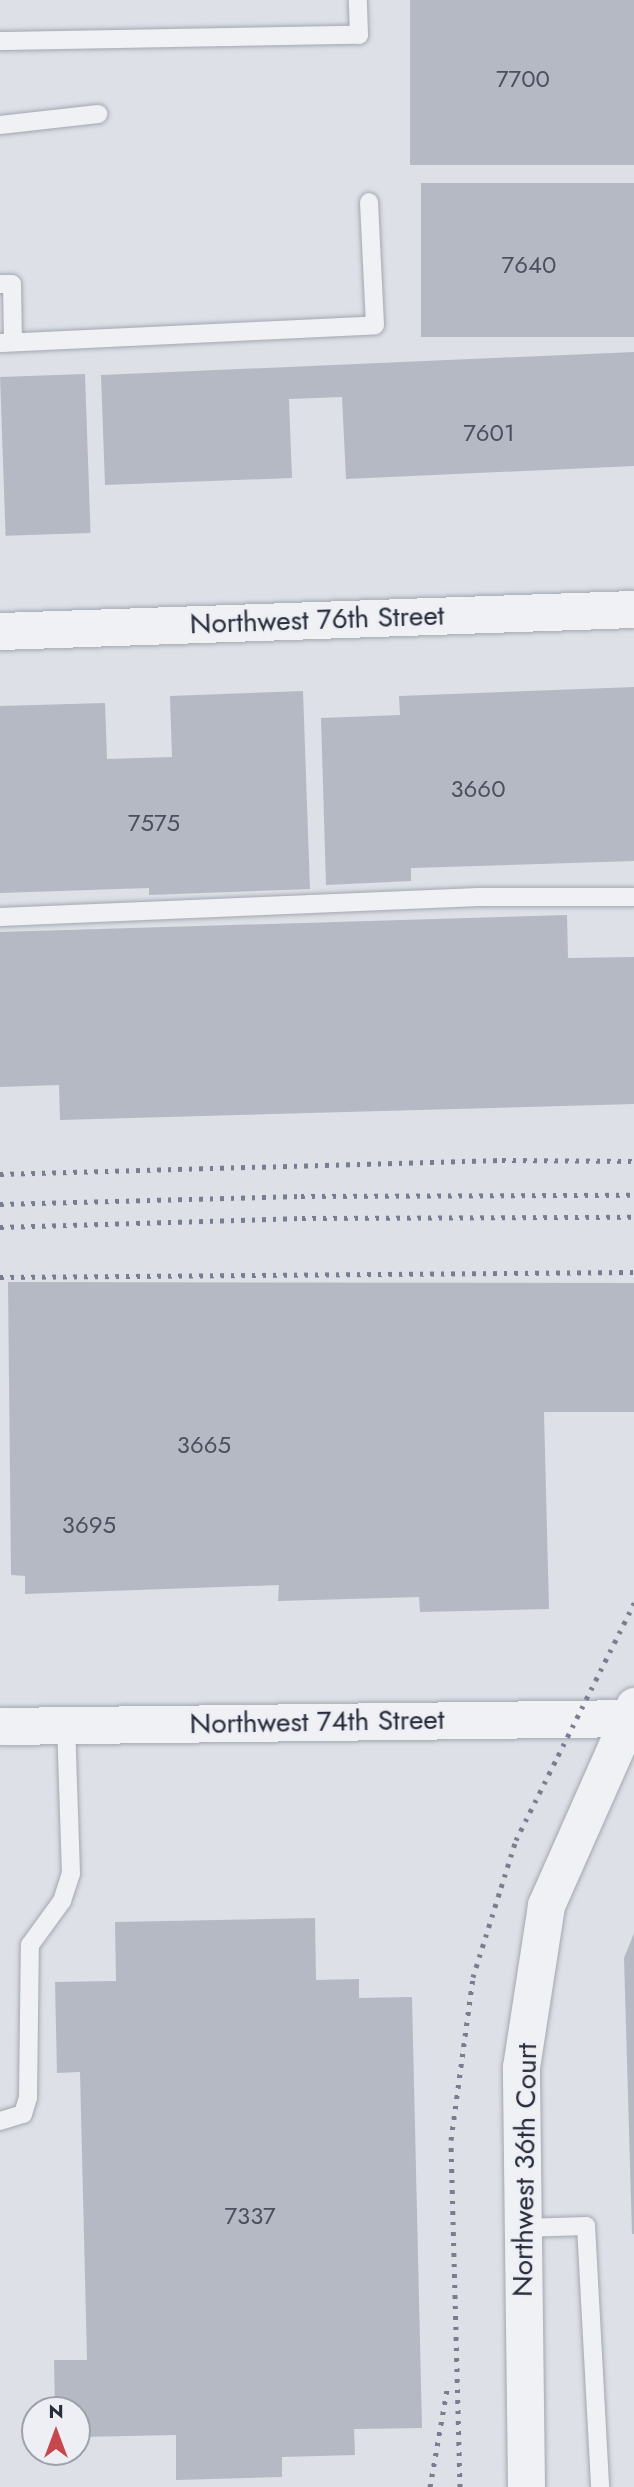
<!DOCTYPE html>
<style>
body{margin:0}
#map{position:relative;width:634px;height:2487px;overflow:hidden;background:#dde0e6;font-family:Jost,sans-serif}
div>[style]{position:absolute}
.building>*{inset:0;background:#b5b9c3;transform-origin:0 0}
.roads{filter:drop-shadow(0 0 2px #a3a7b0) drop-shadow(0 0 2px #a3a7b0)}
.service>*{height:18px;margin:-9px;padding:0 9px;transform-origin:9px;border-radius:9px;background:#f0f1f5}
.minor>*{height:37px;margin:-18.5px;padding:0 18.5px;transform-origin:18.5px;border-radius:18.5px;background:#f0f1f5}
.rail>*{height:5px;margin-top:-2.5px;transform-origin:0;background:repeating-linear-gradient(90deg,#787e8f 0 3.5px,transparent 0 10.5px)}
span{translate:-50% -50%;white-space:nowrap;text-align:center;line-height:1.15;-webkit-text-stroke:5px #edeff4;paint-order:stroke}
.number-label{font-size:24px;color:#4b505e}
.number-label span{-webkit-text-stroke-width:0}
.street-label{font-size:28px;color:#282d3c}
.north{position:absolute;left:21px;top:2396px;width:70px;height:70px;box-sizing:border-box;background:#edeff4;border:2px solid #9ea1aa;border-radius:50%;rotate:0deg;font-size:19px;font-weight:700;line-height:28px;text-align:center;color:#282d3c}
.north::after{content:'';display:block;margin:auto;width:24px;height:32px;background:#c6474e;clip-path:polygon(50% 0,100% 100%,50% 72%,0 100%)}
</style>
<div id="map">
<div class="building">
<div style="left:410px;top:0;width:224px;height:165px"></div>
<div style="left:634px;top:183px;width:154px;height:213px;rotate:90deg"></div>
<div style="clip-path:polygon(634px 352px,634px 466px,346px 479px,342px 397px,289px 399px,292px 478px,105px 485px,101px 375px)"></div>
<div style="left:85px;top:374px;width:159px;height:85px;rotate:88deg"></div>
<div style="clip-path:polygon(634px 687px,634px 861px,411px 868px,411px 881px,326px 885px,321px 718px,400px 715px,399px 696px)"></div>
<div style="clip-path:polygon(303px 691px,310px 889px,149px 895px,149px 888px,0 893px,0 706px,105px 703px,107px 759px,172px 757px,170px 696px)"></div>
<div style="clip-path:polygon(567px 915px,568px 958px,634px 957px,634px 1104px,60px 1120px,59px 1085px,0 1087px,0 932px)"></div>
<div style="clip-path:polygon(8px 1282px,634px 1283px,634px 1412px,544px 1412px,549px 1609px,420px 1612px,419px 1597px,278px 1601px,279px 1585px,25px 1594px,25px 1576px,11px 1575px)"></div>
<div style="clip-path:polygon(315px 1918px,316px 1980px,359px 1979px,359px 1998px,412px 1997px,422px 2428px,354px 2429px,355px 2455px,282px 2457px,282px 2477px,176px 2480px,176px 2435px,77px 2437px,77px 2410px,55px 2410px,54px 2360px,87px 2360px,80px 2072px,57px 2073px,55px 1982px,116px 1981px,115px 1922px)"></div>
<div style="clip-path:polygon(634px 1933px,634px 2234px,632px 2234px,624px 1958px)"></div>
</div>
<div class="roads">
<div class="service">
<div style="left:0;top:41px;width:359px;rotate:-1deg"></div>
<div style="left:359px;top:35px;width:35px;rotate:-92deg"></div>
<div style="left:0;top:125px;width:99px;rotate:-6.4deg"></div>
<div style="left:0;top:284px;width:12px"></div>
<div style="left:12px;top:284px;width:58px;rotate:89deg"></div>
<div style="left:0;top:343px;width:375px;rotate:-2.7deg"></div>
<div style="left:375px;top:325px;width:123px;rotate:-92.8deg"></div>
<div style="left:0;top:917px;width:479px;rotate:-2.4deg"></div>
<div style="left:479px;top:897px;width:155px"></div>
<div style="left:0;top:2121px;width:24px;rotate:-17deg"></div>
<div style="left:23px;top:2114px;width:17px;rotate:-73deg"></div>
<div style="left:28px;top:2098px;width:153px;rotate:-89.3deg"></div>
<div style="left:30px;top:1945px;width:54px;rotate:-54deg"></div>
<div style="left:62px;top:1901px;width:28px;rotate:-72deg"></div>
<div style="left:71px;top:1874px;width:148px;rotate:-91.9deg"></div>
<div style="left:523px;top:2228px;width:63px;rotate:-1.8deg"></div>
<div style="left:586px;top:2226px;width:261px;rotate:86.9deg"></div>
</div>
<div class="minor">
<div style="left:0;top:631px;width:634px;rotate:-1.99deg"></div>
<div style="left:0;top:1726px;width:634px;rotate:-0.72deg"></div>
<div style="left:526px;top:2487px;width:420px;rotate:-90.7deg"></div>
<div style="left:521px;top:2067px;width:164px;rotate:-81.2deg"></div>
<div style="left:546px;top:1905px;width:218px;rotate:-66.1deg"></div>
</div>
</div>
<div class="rail">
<div style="left:0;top:1174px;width:502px;rotate:-1.6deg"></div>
<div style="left:502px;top:1160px;width:132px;rotate:0.4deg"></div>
<div style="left:0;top:1204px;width:301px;rotate:-1.5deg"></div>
<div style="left:301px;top:1196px;width:333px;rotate:-0.2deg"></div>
<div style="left:0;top:1227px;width:302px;rotate:-1.7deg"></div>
<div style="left:302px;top:1218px;width:332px;rotate:-0.2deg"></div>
<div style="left:0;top:1277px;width:634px;rotate:-0.45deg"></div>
<div style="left:430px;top:2487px;width:105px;rotate:-80.1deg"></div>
<div style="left:460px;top:2487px;width:347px;rotate:-91.5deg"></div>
<div style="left:451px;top:2140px;width:164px;rotate:-82.3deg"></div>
<div style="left:473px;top:1977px;width:144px;rotate:-72.6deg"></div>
<div style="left:516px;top:1840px;width:265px;rotate:-63.5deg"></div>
</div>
<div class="number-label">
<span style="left:523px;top:79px">7700</span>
<span style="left:529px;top:265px">7640</span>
<span style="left:489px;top:433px">7601</span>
<span style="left:478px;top:789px">3660</span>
<span style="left:154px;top:823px">7575</span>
<span style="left:204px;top:1445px">3665</span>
<span style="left:89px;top:1525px">3695</span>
<span style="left:250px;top:2216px">7337</span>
</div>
<div class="street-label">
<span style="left:317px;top:620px;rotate:-2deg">Northwest 76th Street</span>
<span style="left:317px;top:1722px;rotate:-1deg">Northwest 74th Street</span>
<span style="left:525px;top:2170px;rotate:-89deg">Northwest 36th Court</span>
</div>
<div class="north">N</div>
</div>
